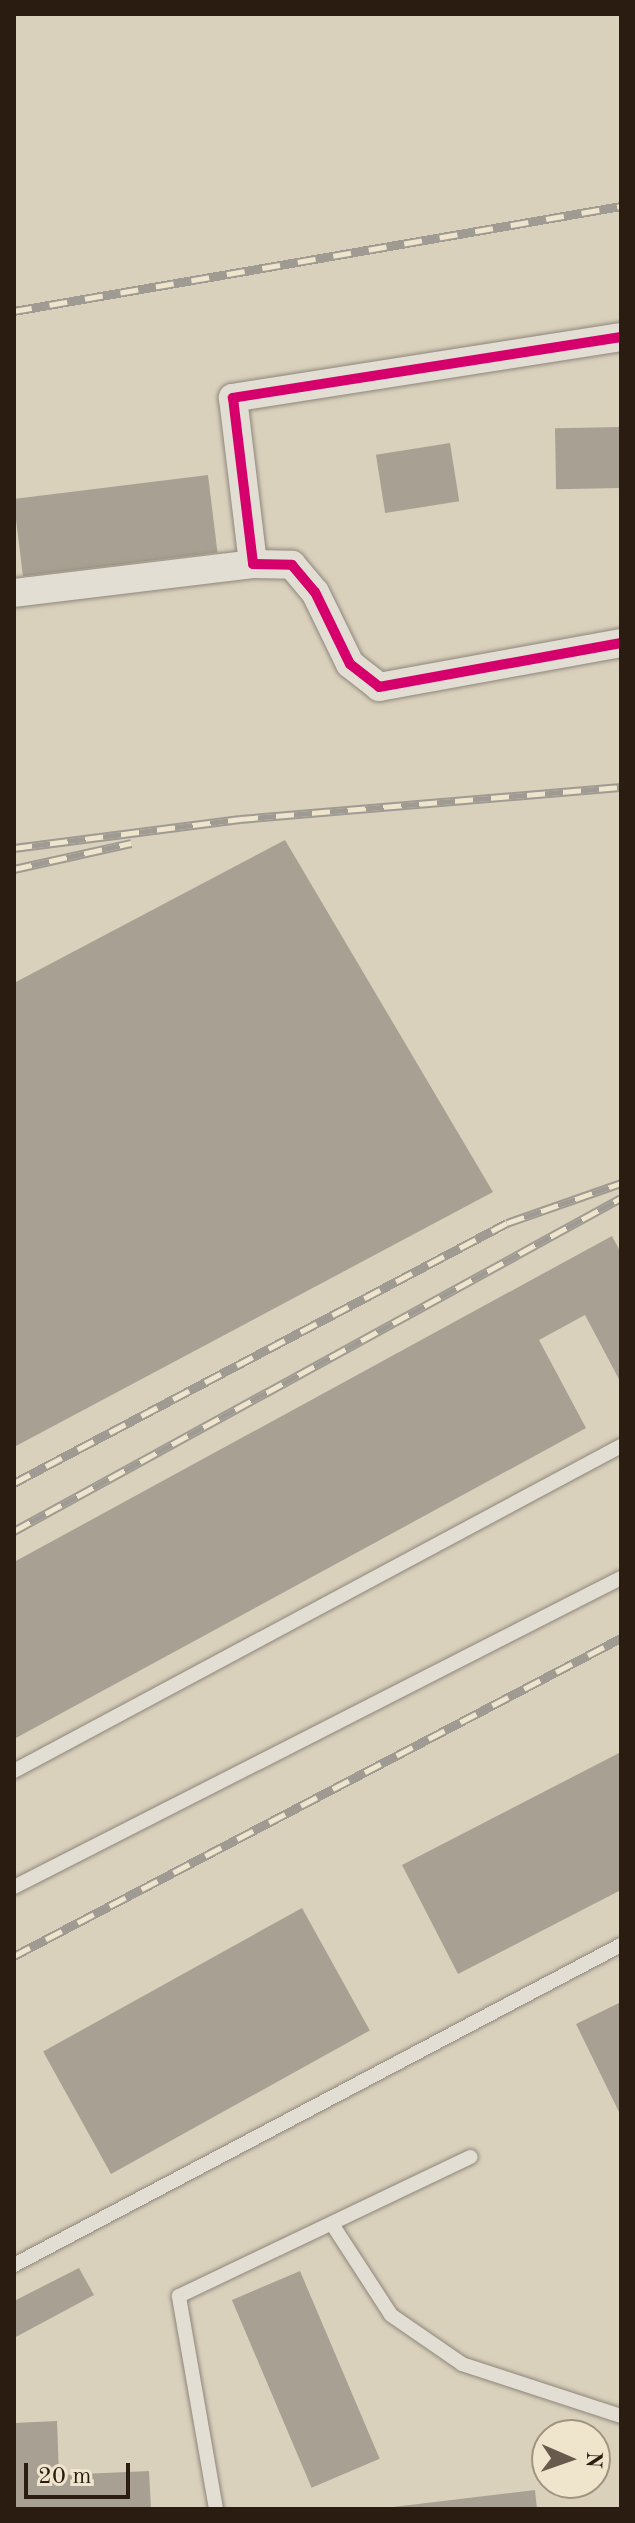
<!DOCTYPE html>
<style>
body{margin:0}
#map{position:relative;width:635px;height:2523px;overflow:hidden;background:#dad1bd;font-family:"Old Standard TT",serif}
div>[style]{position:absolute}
.building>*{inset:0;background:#a8a193;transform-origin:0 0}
.roads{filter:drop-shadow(0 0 2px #8e867a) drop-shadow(0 0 2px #8e867a)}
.lane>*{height:14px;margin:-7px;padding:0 7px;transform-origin:7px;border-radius:7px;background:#e2ded3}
.street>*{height:28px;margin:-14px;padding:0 14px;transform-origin:14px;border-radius:14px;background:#e2ded3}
.rail>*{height:9px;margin-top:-4.5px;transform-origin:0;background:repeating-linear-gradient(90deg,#efe4cc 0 18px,#a09b92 0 36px);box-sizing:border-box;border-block:2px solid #a09b92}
.cycleway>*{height:10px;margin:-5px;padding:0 5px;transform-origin:5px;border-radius:5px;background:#d6006c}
span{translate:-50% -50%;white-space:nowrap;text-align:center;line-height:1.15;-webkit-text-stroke:7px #efe4cc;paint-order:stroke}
.frame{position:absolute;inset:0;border:16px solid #2a1c11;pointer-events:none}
.north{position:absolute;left:531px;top:2419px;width:80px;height:80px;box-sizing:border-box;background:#efe4cc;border:2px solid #a09481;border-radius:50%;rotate:92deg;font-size:22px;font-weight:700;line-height:32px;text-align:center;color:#2a1c11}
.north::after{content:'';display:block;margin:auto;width:28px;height:36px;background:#685b4d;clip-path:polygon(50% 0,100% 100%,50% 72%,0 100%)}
.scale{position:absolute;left:24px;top:2463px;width:106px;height:36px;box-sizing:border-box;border:4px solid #2a1c11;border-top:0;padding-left:10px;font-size:24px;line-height:28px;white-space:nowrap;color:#2a1c11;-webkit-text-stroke:6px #efe4cc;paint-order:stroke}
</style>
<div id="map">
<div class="building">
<div style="left:620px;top:427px;width:61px;height:65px;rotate:89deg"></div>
<div style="left:450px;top:443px;width:59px;height:75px;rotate:81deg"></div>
<div style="left:208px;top:475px;width:78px;height:196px;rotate:83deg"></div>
<div style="clip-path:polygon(285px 840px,493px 1192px,14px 1447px,14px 983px)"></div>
<div style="clip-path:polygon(612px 1236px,621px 1253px,621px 1383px,585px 1315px,539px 1340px,586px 1428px,14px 1739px,14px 1562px)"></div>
<div style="clip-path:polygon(621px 1752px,621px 1890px,458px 1974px,402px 1865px)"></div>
<div style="left:302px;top:1908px;width:140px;height:296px;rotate:61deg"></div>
<div style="clip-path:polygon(621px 2002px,621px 2116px,576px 2024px)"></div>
<div style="clip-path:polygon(79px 2268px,94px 2295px,14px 2338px,14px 2301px)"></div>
<div style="left:300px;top:2271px;width:204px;height:74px;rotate:67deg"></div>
<div style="clip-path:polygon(57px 2421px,59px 2475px,149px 2471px,151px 2509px,14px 2509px,14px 2423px)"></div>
<div style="clip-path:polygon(535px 2490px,537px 2509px,393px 2509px,393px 2507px)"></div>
</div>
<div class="roads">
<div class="lane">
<div style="left:14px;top:1771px;width:689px;rotate:-28.17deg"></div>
<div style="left:14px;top:1887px;width:681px;rotate:-26.98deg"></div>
<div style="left:332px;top:2224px;width:108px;rotate:57deg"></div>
<div style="left:391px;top:2315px;width:86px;rotate:34.6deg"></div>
<div style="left:462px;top:2364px;width:167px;rotate:18.1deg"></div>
<div style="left:14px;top:2265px;width:686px;rotate:-27.8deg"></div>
<div style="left:216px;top:2509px;width:216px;rotate:-99.9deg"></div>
<div style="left:179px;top:2296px;width:323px;rotate:-25.5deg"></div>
</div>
<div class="street">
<div style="left:621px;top:337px;width:393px;rotate:171.1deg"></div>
<div style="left:233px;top:398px;width:167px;rotate:83.1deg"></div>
<div style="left:253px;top:564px;width:39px;rotate:1deg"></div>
<div style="left:292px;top:565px;width:35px;rotate:50deg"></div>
<div style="left:315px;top:592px;width:80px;rotate:64.1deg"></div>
<div style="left:350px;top:664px;width:37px;rotate:38deg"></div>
<div style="left:379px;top:687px;width:246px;rotate:-10.3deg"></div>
<div style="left:14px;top:593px;width:241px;rotate:-6.9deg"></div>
</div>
</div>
<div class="rail">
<div style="left:14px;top:311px;width:616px;rotate:-9.81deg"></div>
<div style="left:14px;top:848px;width:228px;rotate:-7.3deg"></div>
<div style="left:240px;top:819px;width:382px;rotate:-4.8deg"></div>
<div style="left:14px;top:869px;width:120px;rotate:-12.5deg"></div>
<div style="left:14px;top:1483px;width:557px;rotate:-27.81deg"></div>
<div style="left:507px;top:1223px;width:121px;rotate:-19.3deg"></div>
<div style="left:14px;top:1531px;width:692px;rotate:-28.75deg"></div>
<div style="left:14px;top:1956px;width:685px;rotate:-27.65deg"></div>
</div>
<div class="cycleway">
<div style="left:621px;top:337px;width:393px;rotate:171.1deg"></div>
<div style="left:233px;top:398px;width:167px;rotate:83.1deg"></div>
<div style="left:253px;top:564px;width:39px;rotate:1deg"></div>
<div style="left:292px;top:565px;width:35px;rotate:50deg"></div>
<div style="left:315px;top:592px;width:80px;rotate:64.1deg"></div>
<div style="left:350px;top:664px;width:37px;rotate:38deg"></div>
<div style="left:379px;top:687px;width:246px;rotate:-10.3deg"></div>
</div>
<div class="frame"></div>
<div class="north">N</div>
<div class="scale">20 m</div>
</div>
